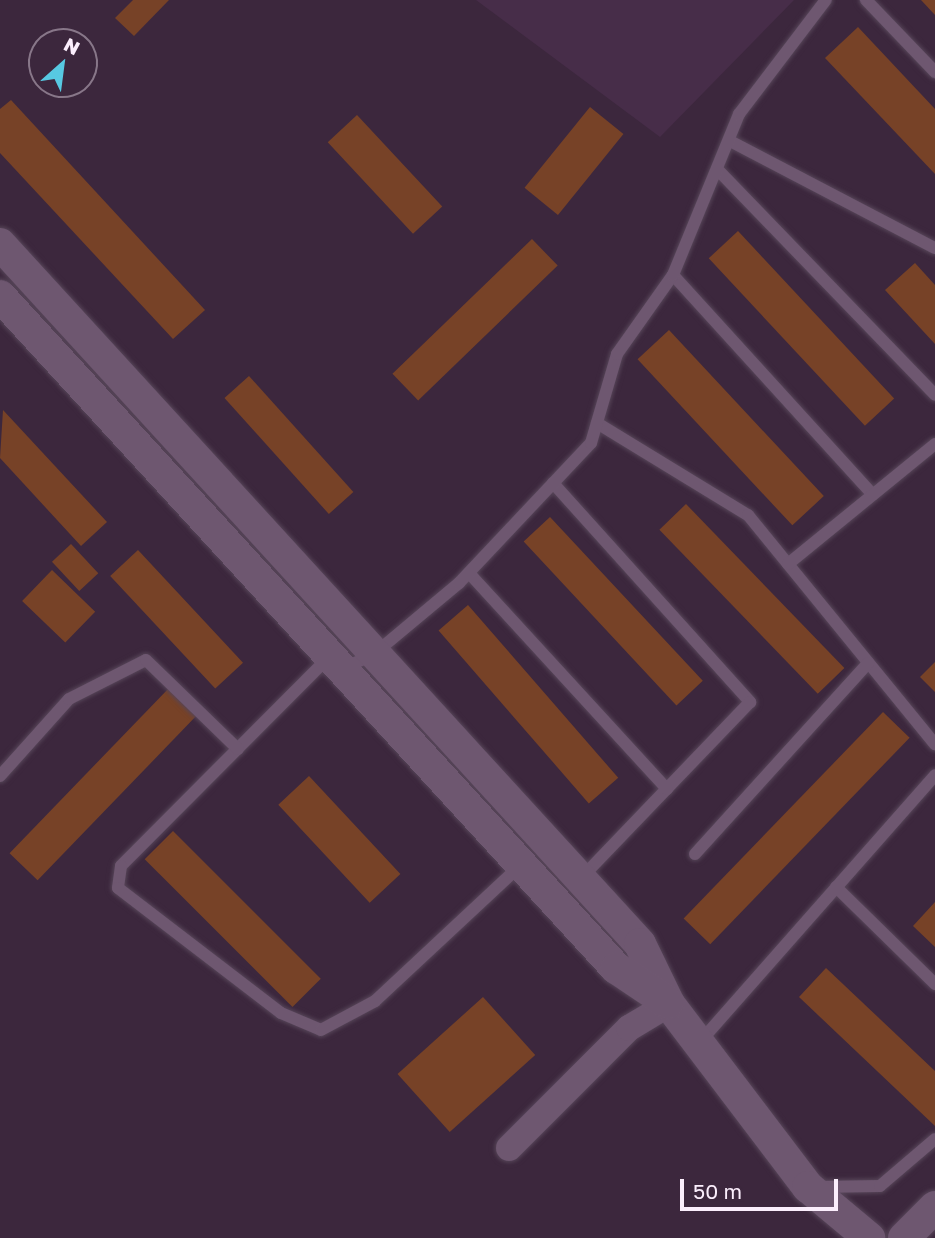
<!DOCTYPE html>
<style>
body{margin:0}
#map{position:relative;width:935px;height:1238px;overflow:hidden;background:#3c273d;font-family:"Golos Text",sans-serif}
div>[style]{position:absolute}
.built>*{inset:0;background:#472d49}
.building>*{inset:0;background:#774227;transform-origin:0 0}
.roads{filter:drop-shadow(0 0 2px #564558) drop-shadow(0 0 2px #564558)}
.service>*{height:12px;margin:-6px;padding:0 6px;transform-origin:6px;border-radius:6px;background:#6e5770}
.minor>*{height:26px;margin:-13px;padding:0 13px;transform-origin:13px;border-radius:13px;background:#6e5770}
.tertiary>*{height:32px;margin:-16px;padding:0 16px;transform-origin:16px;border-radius:16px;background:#6e5770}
span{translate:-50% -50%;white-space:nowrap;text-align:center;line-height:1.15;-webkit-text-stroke:7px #3c273d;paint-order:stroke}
.north{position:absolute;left:28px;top:28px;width:70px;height:70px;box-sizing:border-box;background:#3c273d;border:2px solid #887789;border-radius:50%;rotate:28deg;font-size:19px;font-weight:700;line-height:28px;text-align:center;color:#fbeefc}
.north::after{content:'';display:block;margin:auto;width:24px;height:32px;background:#57c9e2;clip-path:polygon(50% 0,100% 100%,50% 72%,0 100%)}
.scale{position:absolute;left:680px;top:1179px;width:158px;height:32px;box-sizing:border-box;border:4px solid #fbeefc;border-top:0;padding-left:9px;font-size:21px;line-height:24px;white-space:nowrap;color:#fbeefc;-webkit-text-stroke:5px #3c273d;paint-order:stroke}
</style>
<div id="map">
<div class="built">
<div style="clip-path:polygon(476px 0,794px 0,660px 137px)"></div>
</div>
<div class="building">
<div style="clip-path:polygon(133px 0,169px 0,134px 36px,115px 18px)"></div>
<div style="clip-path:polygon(921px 0,935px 0,935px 15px)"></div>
<div style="clip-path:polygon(858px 27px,935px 109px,935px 174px,825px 58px)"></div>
<div style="clip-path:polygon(11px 100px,205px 310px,173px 339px,0 153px,0 109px)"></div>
<div style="left:590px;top:107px;width:43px;height:104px;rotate:39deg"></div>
<div style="left:357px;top:115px;width:125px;height:40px;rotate:47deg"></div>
<div style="left:738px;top:231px;width:229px;height:40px;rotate:47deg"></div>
<div style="left:532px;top:239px;width:37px;height:194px;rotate:46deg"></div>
<div style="clip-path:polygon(915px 263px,935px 285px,935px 344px,885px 290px)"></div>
<div style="left:669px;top:330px;width:227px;height:43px;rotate:47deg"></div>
<div style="left:249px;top:376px;width:156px;height:33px;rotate:48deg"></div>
<div style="clip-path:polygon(3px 410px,107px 522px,81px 546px,0 458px)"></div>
<div style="left:686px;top:504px;width:228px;height:37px;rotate:46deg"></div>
<div style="left:550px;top:517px;width:224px;height:36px;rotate:47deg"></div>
<div style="left:71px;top:544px;width:40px;height:26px;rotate:47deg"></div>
<div style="left:138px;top:550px;width:154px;height:38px;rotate:47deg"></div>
<div style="left:52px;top:570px;width:60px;height:43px;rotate:44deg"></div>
<div style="left:468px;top:605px;width:229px;height:39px;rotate:49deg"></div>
<div style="clip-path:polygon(935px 662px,935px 692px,920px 677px)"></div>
<div style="left:170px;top:687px;width:39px;height:231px;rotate:44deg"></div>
<div style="left:883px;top:712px;width:37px;height:287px;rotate:44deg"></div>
<div style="left:309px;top:776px;width:134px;height:42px;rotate:47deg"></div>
<div style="left:173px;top:831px;width:209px;height:40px;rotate:45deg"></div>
<div style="clip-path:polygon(935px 902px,935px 947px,913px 926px)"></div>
<div style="clip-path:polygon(826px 968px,935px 1071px,935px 1126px,799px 997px)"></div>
<div style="left:483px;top:997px;width:78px;height:115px;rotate:48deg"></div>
</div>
<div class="roads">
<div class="service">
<div style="left:866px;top:0;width:100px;rotate:46.2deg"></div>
<div style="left:730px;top:141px;width:231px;rotate:27.6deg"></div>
<div style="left:717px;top:169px;width:314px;rotate:46deg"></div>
<div style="left:673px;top:275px;width:297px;rotate:47.7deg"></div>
<div style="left:597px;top:423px;width:177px;rotate:31.4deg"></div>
<div style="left:748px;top:515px;width:296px;rotate:50.8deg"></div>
<div style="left:553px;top:483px;width:295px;rotate:48deg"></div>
<div style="left:750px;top:702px;width:244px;rotate:133.8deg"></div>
<div style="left:788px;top:564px;width:190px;rotate:-39.2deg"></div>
<div style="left:469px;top:573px;width:293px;rotate:47.5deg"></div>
<div style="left:330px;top:656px;width:296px;rotate:134.9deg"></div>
<div style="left:121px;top:866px;width:22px;rotate:98deg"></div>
<div style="left:118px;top:888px;width:205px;rotate:37.5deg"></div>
<div style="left:281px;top:1013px;width:43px;rotate:23deg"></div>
<div style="left:321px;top:1030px;width:61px;rotate:-28.2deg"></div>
<div style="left:375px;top:1001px;width:200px;rotate:-43deg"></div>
<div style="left:342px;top:669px;width:35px;rotate:-25deg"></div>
<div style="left:374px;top:654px;width:111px;rotate:-39.9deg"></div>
<div style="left:459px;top:583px;width:192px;rotate:-46.7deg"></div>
<div style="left:591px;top:443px;width:93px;rotate:-73.7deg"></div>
<div style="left:617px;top:354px;width:97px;rotate:-54.7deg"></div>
<div style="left:673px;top:275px;width:174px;rotate:-67.7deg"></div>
<div style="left:739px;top:114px;width:143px;rotate:-52.7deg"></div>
<div style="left:0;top:776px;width:103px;rotate:-48.1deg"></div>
<div style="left:69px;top:699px;width:86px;rotate:-26.9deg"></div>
<div style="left:146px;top:660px;width:128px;rotate:44.1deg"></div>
<div style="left:695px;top:854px;width:258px;rotate:-47.8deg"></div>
<div style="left:836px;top:887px;width:139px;rotate:44.4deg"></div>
<div style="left:699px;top:1043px;width:357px;rotate:-48.6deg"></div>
<div style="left:816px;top:1187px;width:64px;rotate:-0.9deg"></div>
<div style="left:880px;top:1186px;width:72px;rotate:-40.5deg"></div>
</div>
<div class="minor">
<div style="left:509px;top:1148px;width:170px;rotate:-45deg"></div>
<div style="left:629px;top:1028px;width:47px;rotate:-31deg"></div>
</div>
<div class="tertiary">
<div style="left:0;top:244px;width:948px;rotate:47.56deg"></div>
<div style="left:640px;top:944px;width:67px;rotate:64.2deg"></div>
<div style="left:669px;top:1004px;width:230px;rotate:52.8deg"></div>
<div style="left:808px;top:1187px;width:80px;rotate:39.9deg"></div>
<div style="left:0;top:296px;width:912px;rotate:47.49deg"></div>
<div style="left:616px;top:968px;width:63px;rotate:33.9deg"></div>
<div style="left:904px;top:1238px;width:44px;rotate:-45deg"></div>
</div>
</div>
<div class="north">N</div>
<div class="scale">50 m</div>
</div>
